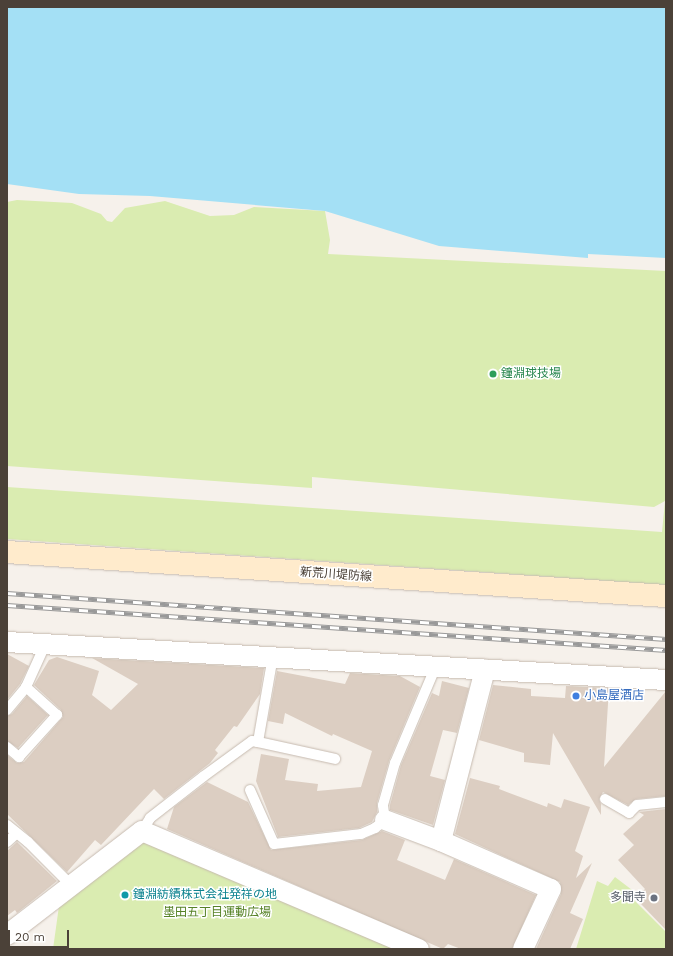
<!DOCTYPE html>
<meta charset="utf-8">
<style>
body{margin:0}
#map{position:relative;width:673px;height:956px;overflow:hidden;background:#f6f1eb;font-family:"Work Sans","Noto Sans JP",sans-serif}
div>[style]{position:absolute}
.green>*{inset:0;background:#daecb1}
.water>*{inset:0;background:#a4e0f5}
.building>*{inset:0;background:#dccec2}
.roads{filter:drop-shadow(0 0 1px #c6baaf) drop-shadow(0 0 1px #c6baaf)}
.lane>*{height:10px;margin:-5px;padding:0 5px;transform-origin:5px;border-radius:5px;background:#fff}
.street>*{height:20px;margin:-10px;padding:0 10px;transform-origin:10px;border-radius:10px;background:#fff}
.secondary>*{height:22px;margin:-11px;padding:0 11px;transform-origin:11px;border-radius:11px;background:#ffebcc}
.rail>*{height:4.5px;margin-top:-2.25px;transform-origin:0;background:repeating-linear-gradient(90deg,#fff 0 9px,#999 0 18px);box-sizing:border-box;border-block:1px solid #999}
.dots>*{width:11px;height:11px;translate:-50% -50%;box-sizing:border-box;border:2px solid #fff;border-radius:50%}
span{translate:-50% -50%;white-space:nowrap;text-align:center;line-height:1.15;-webkit-text-stroke:3px #fff;paint-order:stroke}
.leisure-label{font-size:12px;color:#27864d}
.left{translate:0 -50%;text-align:left}
.street-label{font-size:12px;color:#4b4138}
.shop-label{font-size:12px;color:#366cbe}
.culture-label{font-size:12px;color:#0d838f}
.worship-label{font-size:12px;color:#5b616d}
.right{translate:-100% -50%;text-align:right}
.park-label{font-size:12px;color:#568226}
.frame{position:absolute;inset:0;border:8px solid #4b4138;pointer-events:none}
.scale{position:absolute;left:8px;top:930px;width:61px;height:18px;box-sizing:border-box;border:2px solid #4b4138;border-top:0;padding-left:5px;font-size:12px;line-height:14px;white-space:nowrap;color:#4b4138;-webkit-text-stroke:3px #fff;paint-order:stroke}
</style>
<div id="map">
<div class="green">
<div style="clip-path:polygon(17px 200px,72px 203px,101px 214px,107px 221px,112px 222px,125px 208px,165px 201px,210px 216px,234px 215px,254px 207px,325px 211px,330px 240px,328px 254px,666px 271px,666px 585px,7px 539px,7px 487px,662px 532px,665px 501px,654px 507px,312px 477px,312px 488px,7px 466px,7px 202px)"></div>
<div style="clip-path:polygon(143px 841px,394px 949px,53px 949px,59px 906px)"></div>
<div style="clip-path:polygon(615px 877px,636px 893px,632px 898px,666px 932px,666px 949px,576px 949px,597px 881px,608px 886px)"></div>
</div>
<div class="water">
<div style="clip-path:polygon(7px 7px,666px 7px,666px 258px,588px 254px,588px 258px,439px 246px,325px 211px,150px 196px,79px 194px,7px 184px)"></div>
</div>
<div class="building">
<div style="clip-path:polygon(7px 654px,29px 666px,20px 684px,7px 700px)"></div>
<div style="clip-path:polygon(57px 657px,99px 671px,92px 695px,111px 710px,138px 684px,92px 658px,264px 668px,260px 694px,237px 727px,234px 726px,215px 750px,218px 753px,210px 763px,164px 799px,154px 789px,101px 845px,95px 840px,67px 872px,7px 814px,7px 755px,17px 763px,24px 762px,63px 717px,61px 710px,34px 685px,49px 660px)"></div>
<div style="clip-path:polygon(277px 671px,345px 684px,350px 673px,400px 676px,420px 687px,389px 761px,377px 803px,377px 812px,372px 822px,359px 828px,278px 837px,256px 781px,261px 754px,289px 759px,285px 780px,318px 784px,317px 791px,361px 787px,372px 751px,333px 734px,332px 736px,285px 713px,283px 724px,268px 721px)"></div>
<div style="clip-path:polygon(442px 681px,469px 688px,457px 733px,443px 730px,430px 776px,445px 780px,433px 825px,390px 810px,390px 805px,401px 765px,432px 693px,439px 696px)"></div>
<div style="clip-path:polygon(493px 685px,531px 689px,531px 696px,565px 698px,566px 686px,609px 688px,604px 767px,666px 691px,666px 796px,636px 799px,628px 805px,603px 792px,599px 799px,601px 804px,601px 815px,553px 733px,550px 765px,524px 762px,524px 753px,479px 740px)"></div>
<div style="clip-path:polygon(27px 696px,48px 715px,18px 748px,7px 741px,7px 716px,12px 714px)"></div>
<div style="clip-path:polygon(470px 778px,500px 786px,499px 789px,547px 807px,548px 803px,561px 808px,564px 799px,590px 807px,575px 851px,583px 856px,576px 878px,592px 863px,570px 913px,583px 919px,570px 949px,536px 949px,561px 894px,560px 882px,455px 834px)"></div>
<div style="clip-path:polygon(207px 782px,248px 802px,271px 850px,362px 840px,382px 831px,405px 840px,397px 860px,445px 880px,454px 859px,536px 895px,512px 949px,461px 949px,448px 944px,443px 949px,167px 829px,174px 807px)"></div>
<div style="clip-path:polygon(666px 809px,666px 930px,641px 904px,645px 901px,639px 895px,645px 889px,618px 860px,634px 845px,623px 834px,644px 815px,639px 812px)"></div>
<div style="clip-path:polygon(17px 842px,57px 881px,17px 913px,15px 910px,7px 916px,7px 851px)"></div>
</div>
<div class="roads">
<div class="lane">
<div style="left:7px;top:710px;width:30px;rotate:-50deg"></div>
<div style="left:26px;top:687px;width:46px;rotate:-65.7deg"></div>
<div style="left:258px;top:742px;width:79px;rotate:12.4deg"></div>
<div style="left:7px;top:747px;width:16px;rotate:40deg"></div>
<div style="left:19px;top:757px;width:57px;rotate:-47.9deg"></div>
<div style="left:57px;top:715px;width:42px;rotate:-137.9deg"></div>
<div style="left:250px;top:790px;width:59px;rotate:66deg"></div>
<div style="left:274px;top:844px;width:88px;rotate:-6.6deg"></div>
<div style="left:361px;top:834px;width:15px;rotate:-23deg"></div>
<div style="left:375px;top:828px;width:13px;rotate:-39deg"></div>
<div style="left:385px;top:820px;width:15px;rotate:-98deg"></div>
<div style="left:383px;top:805px;width:44px;rotate:-74.1deg"></div>
<div style="left:395px;top:763px;width:105px;rotate:-67.1deg"></div>
<div style="left:605px;top:799px;width:28px;rotate:30deg"></div>
<div style="left:629px;top:813px;width:11px;rotate:-45deg"></div>
<div style="left:637px;top:805px;width:29px;rotate:-6deg"></div>
<div style="left:7px;top:825px;width:27px;rotate:39deg"></div>
<div style="left:28px;top:842px;width:62px;rotate:45deg"></div>
<div style="left:142px;top:831px;width:15px;rotate:-58deg"></div>
<div style="left:150px;top:818px;width:68px;rotate:-37.9deg"></div>
<div style="left:204px;top:776px;width:59px;rotate:-36.1deg"></div>
<div style="left:252px;top:741px;width:6px;rotate:9deg"></div>
<div style="left:258px;top:742px;width:87px;rotate:-80.1deg"></div>
<div style="left:7px;top:842px;width:13px;rotate:-42deg"></div>
</div>
<div class="street">
<div style="left:7px;top:642px;width:660px;rotate:3.3deg"></div>
<div style="left:385px;top:820px;width:60px;rotate:20.6deg"></div>
<div style="left:441px;top:841px;width:120px;rotate:23.6deg"></div>
<div style="left:551px;top:889px;width:66px;rotate:115deg"></div>
<div style="left:441px;top:841px;width:177px;rotate:-75.6deg"></div>
<div style="left:7px;top:935px;width:170px;rotate:-37.6deg"></div>
<div style="left:142px;top:831px;width:301px;rotate:23.1deg"></div>
</div>
<div class="secondary">
<div style="left:7px;top:552px;width:660px;rotate:3.82deg"></div>
</div>
</div>
<div class="rail">
<div style="left:7px;top:593px;width:661px;rotate:3.99deg"></div>
<div style="left:7px;top:605px;width:661px;rotate:3.91deg"></div>
</div>
<div class="dots">
<div style="left:493px;top:374px;background:#2e9e5b"></div>
<div style="left:576px;top:696px;background:#3f7fe0"></div>
<div style="left:125px;top:895px;background:#0f9aa8"></div>
<div style="left:654px;top:898px;background:#6b7280"></div>
</div>
<div class="leisure-label">
<span class="left" style="left:501px;top:374px">鐘淵球技場</span>
</div>
<div class="street-label">
<span style="left:336px;top:575px;rotate:4deg">新荒川堤防線</span>
</div>
<div class="shop-label">
<span class="left" style="left:584px;top:696px">小島屋酒店</span>
</div>
<div class="culture-label">
<span class="left" style="left:133px;top:895px">鐘淵紡績株式会社発祥の地</span>
</div>
<div class="worship-label">
<span class="right" style="left:646px;top:898px">多聞寺</span>
</div>
<div class="park-label">
<span style="left:217px;top:913px">墨田五丁目運動広場</span>
</div>
<div class="frame"></div>
<div class="scale">20 m</div>
</div>
